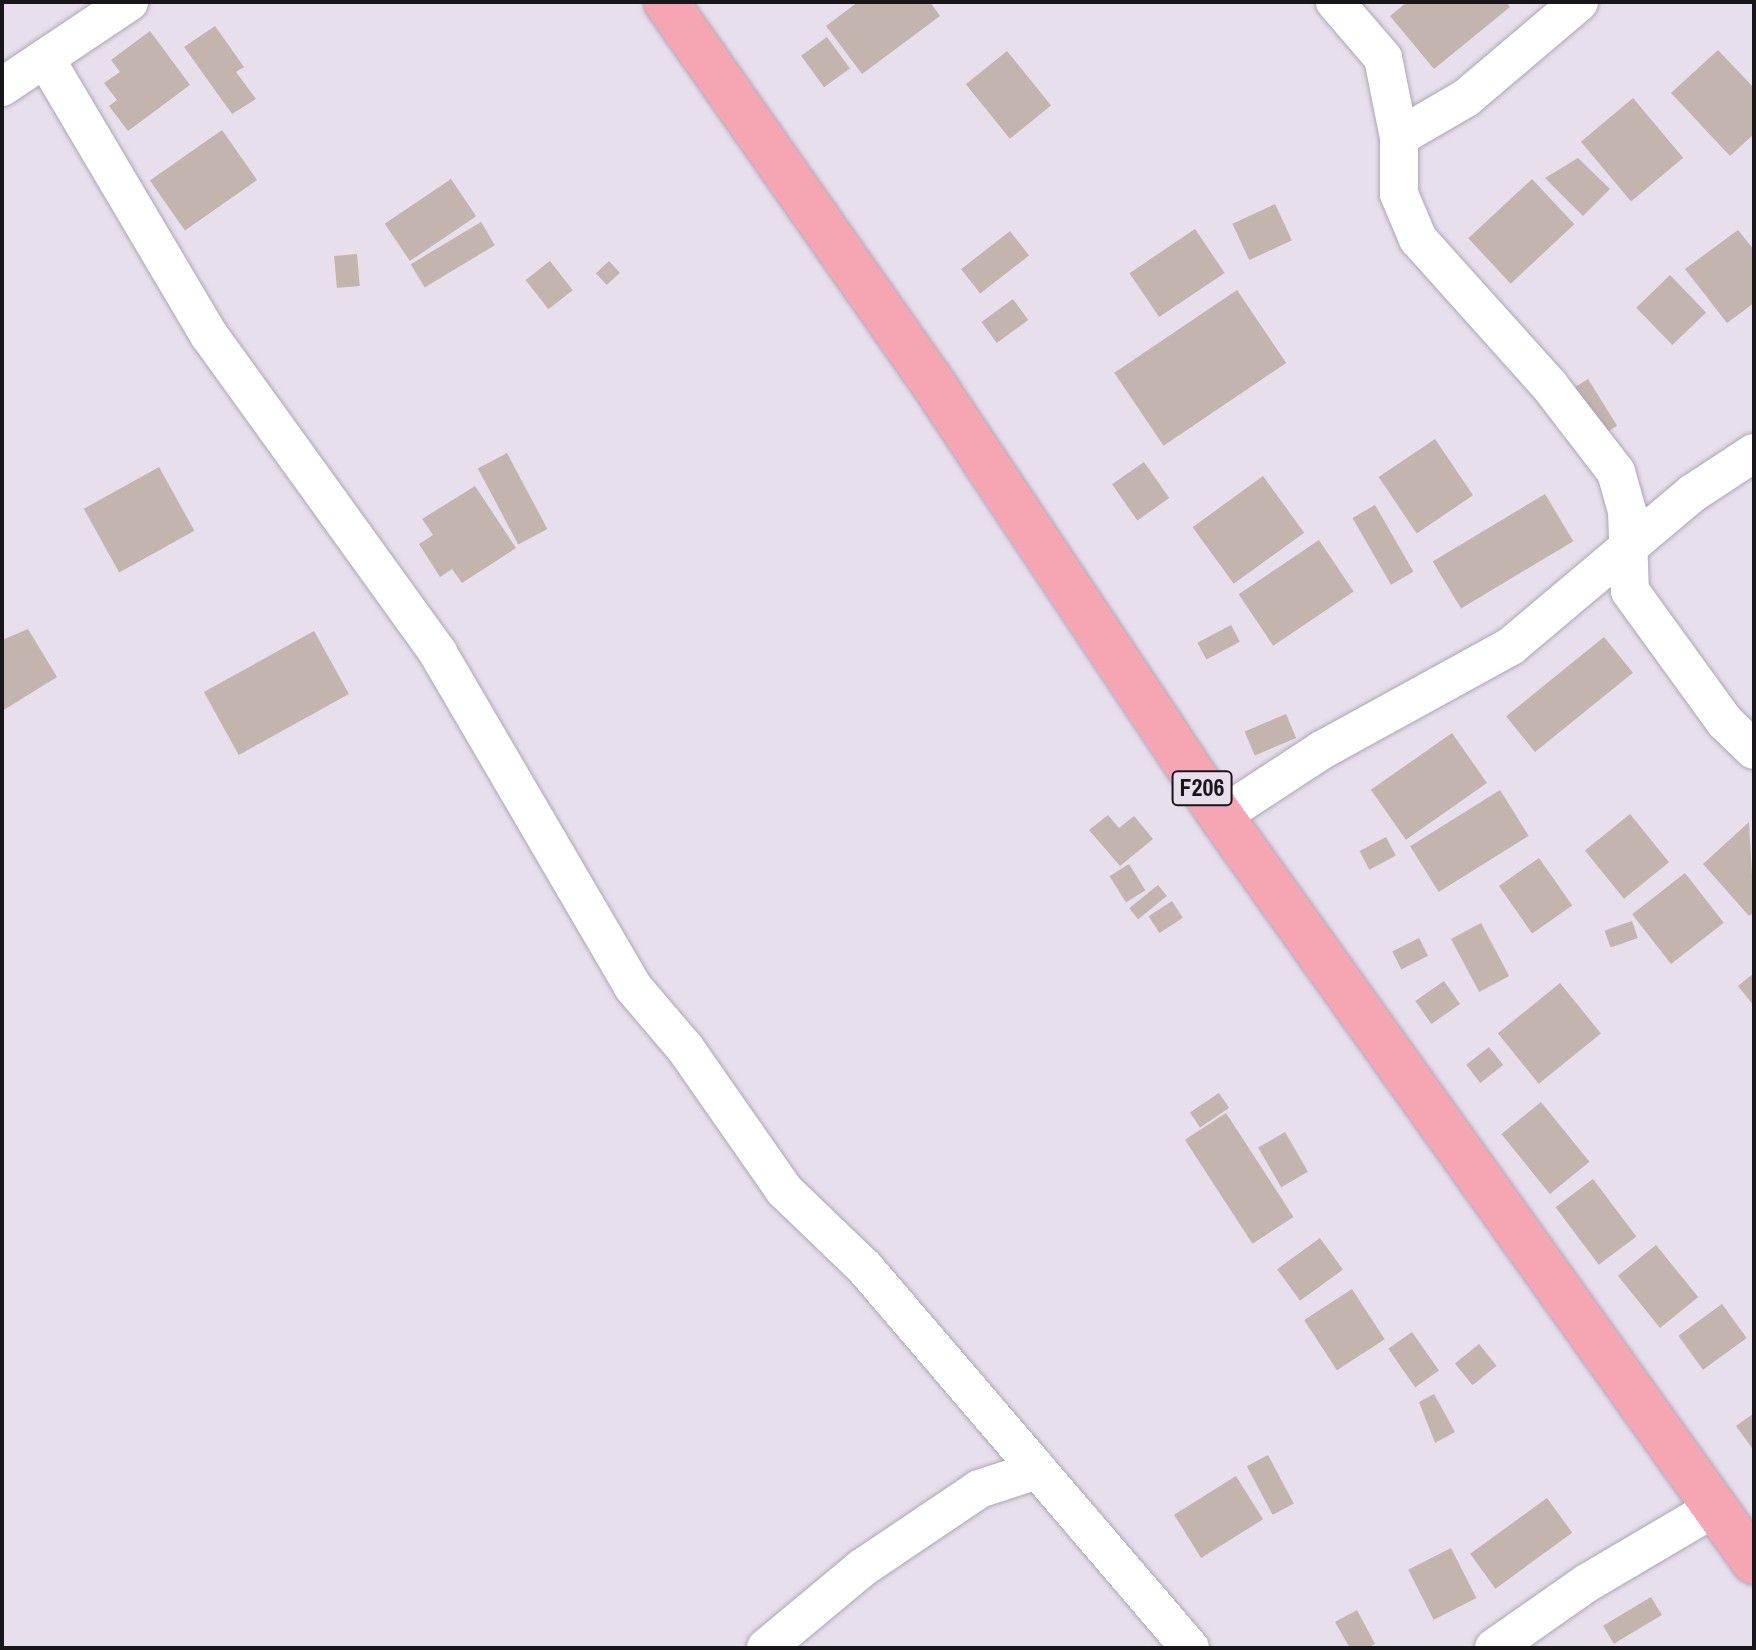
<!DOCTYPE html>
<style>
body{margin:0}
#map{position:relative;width:1756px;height:1650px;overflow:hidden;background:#e8dfed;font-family:"Archivo Narrow",sans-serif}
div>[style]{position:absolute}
.building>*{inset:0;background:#c3b4ad;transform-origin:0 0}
.roads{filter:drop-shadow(0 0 2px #aea6b3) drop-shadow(0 0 2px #aea6b3)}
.minor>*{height:38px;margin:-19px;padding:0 19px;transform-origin:19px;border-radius:19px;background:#fff}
.major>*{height:44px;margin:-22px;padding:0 22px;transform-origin:22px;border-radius:22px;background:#f6a5b2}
span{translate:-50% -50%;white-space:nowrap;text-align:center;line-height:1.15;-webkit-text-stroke:6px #e8dfed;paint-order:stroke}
.shield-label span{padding:2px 6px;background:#e8dfed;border:2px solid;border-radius:6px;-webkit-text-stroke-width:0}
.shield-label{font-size:24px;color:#19161b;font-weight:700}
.frame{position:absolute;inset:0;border:4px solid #19161b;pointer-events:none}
</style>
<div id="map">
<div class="building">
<div style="clip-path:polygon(858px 2px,930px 2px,940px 16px,862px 74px,826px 26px)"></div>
<div style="clip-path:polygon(1407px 2px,1506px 2px,1510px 7px,1434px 69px,1390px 16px)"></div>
<div style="clip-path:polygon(215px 26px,244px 67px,236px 72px,256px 99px,232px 114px,184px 47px)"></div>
<div style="clip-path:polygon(150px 31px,190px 85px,128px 131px,109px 106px,117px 100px,104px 83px,120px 72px,111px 60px)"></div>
<div style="left:827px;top:37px;width:39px;height:32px;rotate:54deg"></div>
<div style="clip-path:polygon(1718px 50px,1754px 88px,1754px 134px,1730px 156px,1671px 93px)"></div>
<div style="left:1007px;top:51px;width:70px;height:53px;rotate:51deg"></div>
<div style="left:1633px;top:98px;width:78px;height:68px;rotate:50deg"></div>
<div style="left:222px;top:130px;width:61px;height:88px;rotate:55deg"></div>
<div style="clip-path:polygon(1578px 158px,1610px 189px,1583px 216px,1545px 178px)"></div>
<div style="left:451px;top:179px;width:45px;height:80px;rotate:56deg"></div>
<div style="left:1532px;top:179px;width:62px;height:87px;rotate:47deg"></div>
<div style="left:1275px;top:204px;width:40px;height:47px;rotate:65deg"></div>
<div style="left:481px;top:222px;width:27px;height:82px;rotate:59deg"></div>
<div style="left:1195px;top:229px;width:53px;height:79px;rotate:56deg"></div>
<div style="clip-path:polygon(1738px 230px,1754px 250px,1754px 303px,1727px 323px,1685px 269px)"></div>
<div style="left:1010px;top:231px;width:31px;height:62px;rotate:52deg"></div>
<div style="left:357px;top:254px;width:32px;height:23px;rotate:85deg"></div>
<div style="left:550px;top:261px;width:37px;height:31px;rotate:52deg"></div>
<div style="left:609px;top:261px;width:16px;height:18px;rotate:47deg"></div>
<div style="left:1670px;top:275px;width:52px;height:47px;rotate:46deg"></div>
<div style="left:1237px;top:290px;width:88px;height:148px;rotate:56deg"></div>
<div style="left:1013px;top:299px;width:26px;height:39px;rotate:54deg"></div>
<div style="left:1588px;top:379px;width:55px;height:23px;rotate:58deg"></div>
<div style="left:1435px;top:439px;width:68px;height:68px;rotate:56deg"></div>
<div style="left:507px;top:453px;width:86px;height:33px;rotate:62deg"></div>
<div style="left:1144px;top:462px;width:44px;height:39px;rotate:55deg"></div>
<div style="left:159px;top:467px;width:73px;height:86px;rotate:61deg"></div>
<div style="left:1263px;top:476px;width:70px;height:87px;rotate:54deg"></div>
<div style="clip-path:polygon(475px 486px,516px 548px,462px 583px,452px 569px,440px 577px,419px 544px,433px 535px,422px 519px)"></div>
<div style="left:1545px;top:494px;width:55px;height:131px;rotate:59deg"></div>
<div style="left:1375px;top:505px;width:77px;height:26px;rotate:60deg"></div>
<div style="left:1319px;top:540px;width:62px;height:97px;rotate:56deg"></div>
<div style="left:1231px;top:625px;width:19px;height:38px;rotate:62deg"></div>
<div style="clip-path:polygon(28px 629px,57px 677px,2px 711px,2px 640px)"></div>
<div style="left:314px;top:631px;width:72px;height:126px;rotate:61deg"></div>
<div style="left:1604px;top:637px;width:46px;height:126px;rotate:51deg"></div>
<div style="left:1286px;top:714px;width:26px;height:45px;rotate:67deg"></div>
<div style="left:1452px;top:733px;width:61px;height:99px;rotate:55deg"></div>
<div style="left:1500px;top:790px;width:54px;height:106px;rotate:58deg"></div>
<div style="left:1630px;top:814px;width:62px;height:58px;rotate:51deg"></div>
<div style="clip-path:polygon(1108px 815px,1119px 828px,1134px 816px,1153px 839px,1120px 866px,1089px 830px)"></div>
<div style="clip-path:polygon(1749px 822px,1754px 912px,1749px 916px,1703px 864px)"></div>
<div style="left:1386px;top:837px;width:21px;height:30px;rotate:62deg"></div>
<div style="left:1539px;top:858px;width:58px;height:49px;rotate:55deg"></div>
<div style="left:1129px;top:864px;width:31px;height:23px;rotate:58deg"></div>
<div style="left:1685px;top:873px;width:63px;height:67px;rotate:52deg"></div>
<div style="left:1158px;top:885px;width:14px;height:37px;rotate:51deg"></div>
<div style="left:1172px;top:901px;width:20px;height:28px;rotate:57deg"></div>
<div style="left:1632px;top:921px;width:18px;height:29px;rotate:71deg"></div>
<div style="left:1481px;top:923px;width:60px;height:34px;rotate:62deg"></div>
<div style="left:1419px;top:938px;width:20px;height:30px;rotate:63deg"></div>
<div style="clip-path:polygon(1754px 973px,1754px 1006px,1738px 986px)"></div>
<div style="left:1444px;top:981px;width:28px;height:35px;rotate:55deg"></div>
<div style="left:1560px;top:983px;width:65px;height:80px;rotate:51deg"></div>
<div style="left:1489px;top:1047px;width:23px;height:29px;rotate:52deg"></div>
<div style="left:1219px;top:1093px;width:18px;height:35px;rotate:56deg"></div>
<div style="left:1541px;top:1102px;width:77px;height:51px;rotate:51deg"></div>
<div style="left:1226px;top:1113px;width:124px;height:49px;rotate:57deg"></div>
<div style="left:1285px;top:1132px;width:46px;height:31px;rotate:60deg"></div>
<div style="left:1593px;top:1179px;width:72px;height:47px;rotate:53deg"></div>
<div style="left:1320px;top:1238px;width:39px;height:53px;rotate:54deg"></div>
<div style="left:1656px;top:1245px;width:67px;height:49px;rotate:51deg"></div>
<div style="left:1352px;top:1289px;width:60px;height:57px;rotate:57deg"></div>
<div style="left:1722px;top:1304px;width:42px;height:54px;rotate:54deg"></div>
<div style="left:1412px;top:1332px;width:47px;height:29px;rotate:55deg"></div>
<div style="left:1479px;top:1344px;width:28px;height:31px;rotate:51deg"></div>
<div style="clip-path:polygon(1434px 1394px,1455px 1432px,1435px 1443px,1419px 1402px)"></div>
<div style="clip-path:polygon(1754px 1413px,1754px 1446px,1752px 1448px,1736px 1426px)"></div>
<div style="left:1268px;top:1455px;width:55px;height:24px;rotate:62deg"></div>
<div style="left:1236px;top:1476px;width:51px;height:73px;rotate:58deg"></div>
<div style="left:1547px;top:1498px;width:43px;height:95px;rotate:54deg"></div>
<div style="left:1451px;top:1548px;width:56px;height:48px;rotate:63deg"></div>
<div style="left:1651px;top:1597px;width:21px;height:56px;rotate:59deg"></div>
<div style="clip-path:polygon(1357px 1610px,1375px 1644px,1368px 1648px,1350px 1648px,1335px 1622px)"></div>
</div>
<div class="roads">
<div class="minor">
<div style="left:1335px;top:2px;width:74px;rotate:49.4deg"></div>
<div style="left:1383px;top:58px;width:81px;rotate:78.6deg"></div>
<div style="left:1399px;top:137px;width:57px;rotate:90deg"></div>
<div style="left:1399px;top:194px;width:49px;rotate:67.1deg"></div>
<div style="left:1418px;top:239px;width:196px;rotate:48.1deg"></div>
<div style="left:1549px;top:385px;width:110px;rotate:52.4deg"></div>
<div style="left:1616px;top:472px;width:41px;rotate:74.2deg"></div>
<div style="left:1627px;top:511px;width:80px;rotate:87.9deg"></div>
<div style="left:1630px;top:591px;width:162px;rotate:54.1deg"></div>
<div style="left:1725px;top:722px;width:40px;rotate:44deg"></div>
<div style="left:45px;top:58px;width:322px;rotate:59.4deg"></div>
<div style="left:209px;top:335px;width:392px;rotate:54.2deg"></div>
<div style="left:438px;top:653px;width:387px;rotate:59.7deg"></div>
<div style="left:633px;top:987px;width:80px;rotate:49.6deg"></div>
<div style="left:685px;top:1048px;width:173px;rotate:55.1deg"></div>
<div style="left:784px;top:1190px;width:112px;rotate:43.9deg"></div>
<div style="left:865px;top:1268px;width:500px;rotate:49.46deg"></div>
<div style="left:2px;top:87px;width:153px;rotate:-33.8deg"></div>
<div style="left:1399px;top:137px;width:78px;rotate:-30.2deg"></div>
<div style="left:1466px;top:98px;width:148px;rotate:-40.3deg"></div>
<div style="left:1221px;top:816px;width:121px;rotate:-33.2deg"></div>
<div style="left:1322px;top:750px;width:216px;rotate:-28.8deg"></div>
<div style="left:1511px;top:646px;width:238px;rotate:-40.1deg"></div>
<div style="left:1693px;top:493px;width:73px;rotate:-33.3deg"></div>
<div style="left:766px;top:1648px;width:125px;rotate:-39.8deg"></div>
<div style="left:862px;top:1568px;width:141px;rotate:-34deg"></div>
<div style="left:979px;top:1489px;width:58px;rotate:-18.1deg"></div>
<div style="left:1494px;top:1648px;width:113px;rotate:-35deg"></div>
<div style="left:1587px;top:1583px;width:150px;rotate:-30.5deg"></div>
</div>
<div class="major">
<div style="left:666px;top:2px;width:478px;rotate:55deg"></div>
<div style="left:940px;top:394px;width:507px;rotate:56.34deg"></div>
<div style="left:1221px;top:816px;width:917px;rotate:54.46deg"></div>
</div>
</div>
<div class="shield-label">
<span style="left:1202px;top:788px">F206</span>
</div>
<div class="frame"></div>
</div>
